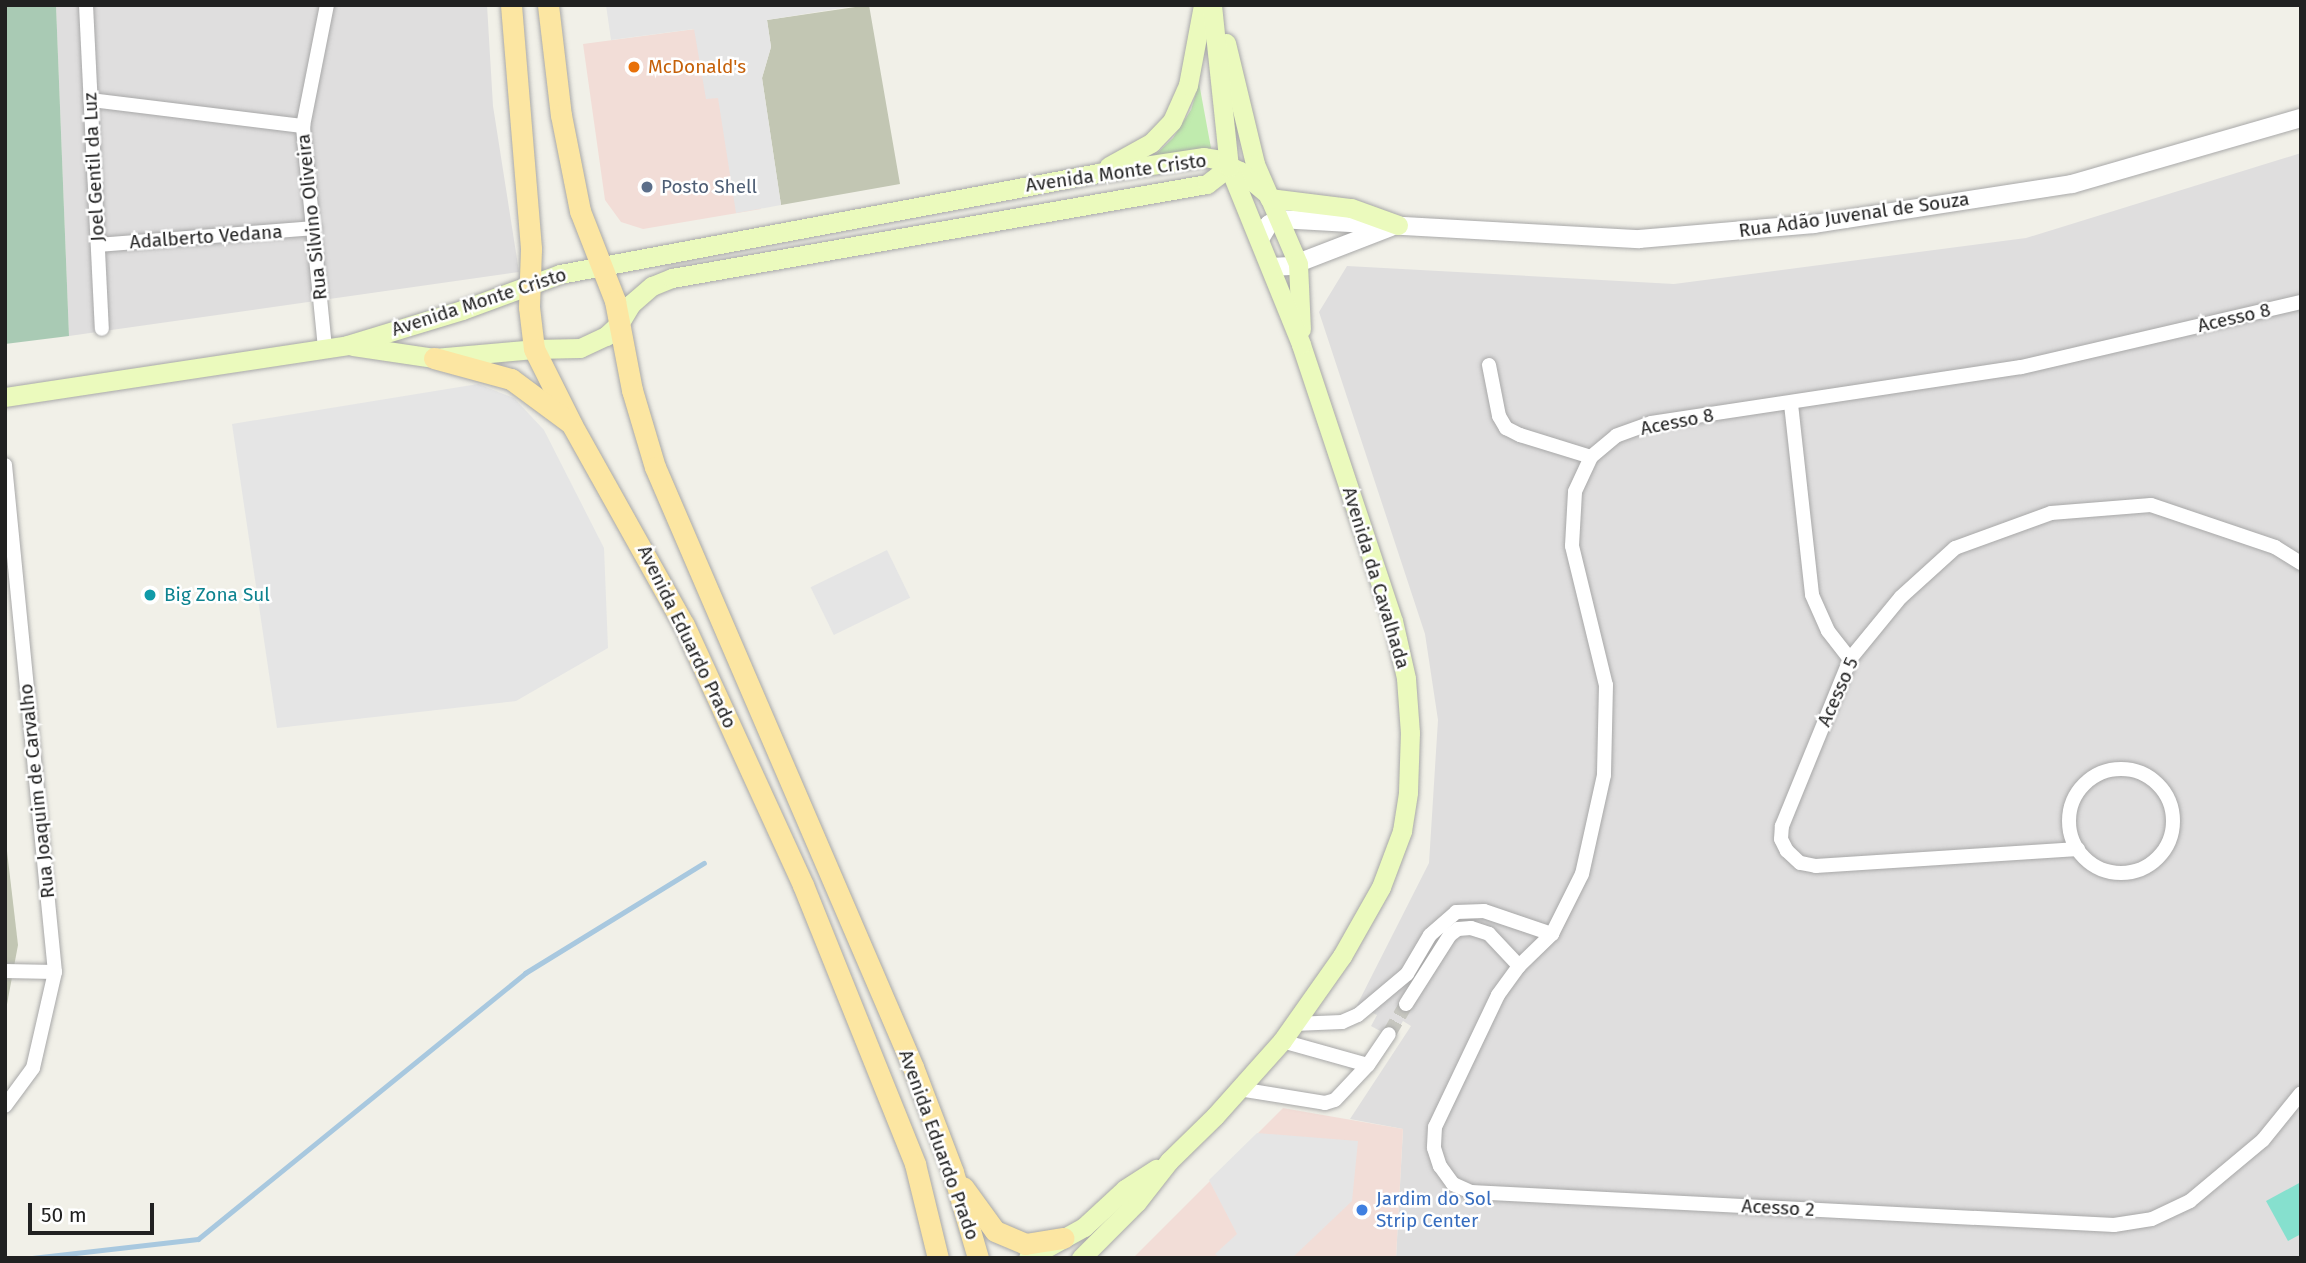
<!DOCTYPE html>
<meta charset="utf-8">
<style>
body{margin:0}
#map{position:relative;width:2306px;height:1263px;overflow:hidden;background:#f1f0e8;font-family:"Fira Sans",sans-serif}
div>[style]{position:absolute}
.residential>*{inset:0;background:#dfdede}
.commercial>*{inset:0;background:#f2ddd7}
.construction>*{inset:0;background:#c2c6b3}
.grass>*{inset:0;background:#c0ebae}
.cemetery>*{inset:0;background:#a9cab4}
.pitch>*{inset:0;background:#86e0ce}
.parking>*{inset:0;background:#e5e5e5;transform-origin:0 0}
.stream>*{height:5px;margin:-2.5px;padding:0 2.5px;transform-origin:2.5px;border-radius:2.5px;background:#a8c8df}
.minor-tunnel>*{height:14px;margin-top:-7px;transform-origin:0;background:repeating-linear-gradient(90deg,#c7c7c0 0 14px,transparent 0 21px)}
.roads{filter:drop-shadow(0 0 2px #a8a8a8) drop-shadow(0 0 2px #a8a8a8)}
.minor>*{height:14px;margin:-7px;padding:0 7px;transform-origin:7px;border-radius:7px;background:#fff}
.minor>.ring{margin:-7px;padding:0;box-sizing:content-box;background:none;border:14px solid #fff;border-radius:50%}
.tertiary>*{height:18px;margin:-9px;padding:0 9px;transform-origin:9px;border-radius:9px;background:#fff}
.secondary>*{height:19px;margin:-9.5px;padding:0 9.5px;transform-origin:9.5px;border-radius:9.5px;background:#ebfabd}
.primary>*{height:21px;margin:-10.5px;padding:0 10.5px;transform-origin:10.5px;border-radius:10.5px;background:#fce6a2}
.dots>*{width:19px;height:19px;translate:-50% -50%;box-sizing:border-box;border:4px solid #fff;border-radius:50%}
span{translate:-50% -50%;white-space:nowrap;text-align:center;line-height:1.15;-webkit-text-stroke:5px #fff;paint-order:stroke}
.food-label{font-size:19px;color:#c56008}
.left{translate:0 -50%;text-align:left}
.street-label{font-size:19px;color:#212121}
.service-label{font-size:19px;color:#4e5e75}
.culture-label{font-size:19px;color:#0d838f}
.shop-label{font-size:19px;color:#366cbe}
.frame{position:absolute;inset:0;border:7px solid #212121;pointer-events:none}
.scale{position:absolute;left:28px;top:1203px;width:126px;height:32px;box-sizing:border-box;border:4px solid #212121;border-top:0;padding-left:9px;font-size:21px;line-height:24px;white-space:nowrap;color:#212121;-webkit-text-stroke:5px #fff;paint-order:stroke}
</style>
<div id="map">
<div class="residential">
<div style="clip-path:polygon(56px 5px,487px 5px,493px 106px,519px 272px,69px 336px)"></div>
<div style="clip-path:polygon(2301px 153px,2301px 1258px,1396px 1258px,1403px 1129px,1350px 1119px,1411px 1026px,1403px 1021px,1393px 1038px,1371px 1026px,1377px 1015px,1357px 1005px,1429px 863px,1438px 720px,1425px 634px,1319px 312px,1347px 266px,1674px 284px,2026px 238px)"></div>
</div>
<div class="commercial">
<div style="clip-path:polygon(733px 24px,761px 209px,643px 229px,621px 222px,605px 200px,583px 44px)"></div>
<div style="clip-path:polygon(1283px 1108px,1403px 1129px,1396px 1258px,1133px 1258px)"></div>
</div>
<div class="construction">
<div style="clip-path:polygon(869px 5px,900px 184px,781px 205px,762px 78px,771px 47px,767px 20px)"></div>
<div style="clip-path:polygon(5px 834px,18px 945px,5px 1015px)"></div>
</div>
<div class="grass">
<div style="clip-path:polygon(1199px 83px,1211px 148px,1152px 158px,1173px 138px,1191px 110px)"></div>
</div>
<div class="cemetery">
<div style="clip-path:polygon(5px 5px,56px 5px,69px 336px,5px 344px)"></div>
</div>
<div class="pitch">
<div style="clip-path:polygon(2301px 1182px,2301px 1234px,2288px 1241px,2266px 1201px)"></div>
</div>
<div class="parking">
<div style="clip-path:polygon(606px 5px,861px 5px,767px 20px,771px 47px,762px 78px,781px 205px,736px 213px,718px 98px,706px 99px,694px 29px,611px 40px)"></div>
<div style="clip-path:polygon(478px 384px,514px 398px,544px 430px,604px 548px,608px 648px,516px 701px,277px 728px,232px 424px)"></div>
<div style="left:887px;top:550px;width:53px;height:85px;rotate:64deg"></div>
<div style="clip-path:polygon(1257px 1133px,1358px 1141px,1352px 1201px,1292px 1258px,1220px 1258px,1215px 1254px,1237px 1234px,1209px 1180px)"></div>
</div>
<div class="stream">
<div style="left:32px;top:1258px;width:167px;rotate:-6.5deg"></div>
<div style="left:198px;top:1239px;width:422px;rotate:-39.1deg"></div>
<div style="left:525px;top:973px;width:210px;rotate:-31.6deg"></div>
</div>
<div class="minor-tunnel">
<div style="left:1389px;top:1034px;width:34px;rotate:-60deg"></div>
</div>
<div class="roads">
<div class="minor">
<div style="left:86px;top:5px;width:324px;rotate:87.2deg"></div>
<div style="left:91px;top:100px;width:214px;rotate:7deg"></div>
<div style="left:98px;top:245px;width:217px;rotate:-4.5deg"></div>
<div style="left:2301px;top:302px;width:287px;rotate:166.9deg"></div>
<div style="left:2021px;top:367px;width:374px;rotate:171.4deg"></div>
<div style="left:1651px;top:423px;width:37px;rotate:160deg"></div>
<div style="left:1616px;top:436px;width:33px;rotate:140deg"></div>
<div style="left:1591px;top:457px;width:38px;rotate:115deg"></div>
<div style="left:1575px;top:492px;width:54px;rotate:93.2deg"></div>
<div style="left:1572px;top:546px;width:143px;rotate:76.3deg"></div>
<div style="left:1606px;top:685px;width:90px;rotate:91.3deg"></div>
<div style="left:1604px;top:775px;width:101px;rotate:102.5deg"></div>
<div style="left:1582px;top:874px;width:67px;rotate:116.6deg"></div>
<div style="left:1552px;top:934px;width:46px;rotate:135.9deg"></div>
<div style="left:1519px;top:966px;width:36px;rotate:126deg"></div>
<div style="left:1498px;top:995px;width:146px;rotate:115.5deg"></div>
<div style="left:1435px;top:1127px;width:21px;rotate:93deg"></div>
<div style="left:1434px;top:1148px;width:19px;rotate:72deg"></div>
<div style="left:1440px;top:1166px;width:22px;rotate:54deg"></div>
<div style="left:1453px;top:1184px;width:20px;rotate:24deg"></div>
<div style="left:1471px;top:1192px;width:644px;rotate:2.94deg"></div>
<div style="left:2114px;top:1225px;width:38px;rotate:-9deg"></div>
<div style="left:2152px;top:1219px;width:42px;rotate:-25.3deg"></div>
<div style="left:2190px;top:1201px;width:95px;rotate:-39.9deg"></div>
<div style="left:2263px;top:1140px;width:60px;rotate:-51deg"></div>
<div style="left:325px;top:348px;width:223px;rotate:-95.7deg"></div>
<div style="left:303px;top:126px;width:123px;rotate:-78.8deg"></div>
<div style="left:1489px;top:365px;width:52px;rotate:78.9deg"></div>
<div style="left:1499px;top:416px;width:14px;rotate:60deg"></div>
<div style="left:1506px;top:428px;width:16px;rotate:27deg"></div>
<div style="left:1520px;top:435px;width:74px;rotate:17.2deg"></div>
<div style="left:1791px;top:404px;width:192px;rotate:83.7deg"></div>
<div style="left:1812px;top:595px;width:39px;rotate:66deg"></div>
<div style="left:1828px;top:631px;width:36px;rotate:52deg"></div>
<div style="left:5px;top:465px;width:509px;rotate:84.37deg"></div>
<div style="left:55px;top:972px;width:98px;rotate:102.9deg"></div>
<div style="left:33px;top:1068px;width:47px;rotate:126.4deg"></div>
<div class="ring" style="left:2069px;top:769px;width:90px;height:90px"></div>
<div style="left:2078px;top:849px;width:263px;rotate:176.3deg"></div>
<div style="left:1816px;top:866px;width:16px;rotate:-169deg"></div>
<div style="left:1800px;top:863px;width:18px;rotate:-137deg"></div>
<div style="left:1787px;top:851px;width:13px;rotate:-117deg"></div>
<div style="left:1781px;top:839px;width:13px;rotate:-86deg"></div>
<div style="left:1782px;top:826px;width:180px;rotate:-67.8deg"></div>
<div style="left:1850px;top:659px;width:80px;rotate:-50.6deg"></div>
<div style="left:1901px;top:597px;width:73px;rotate:-42.2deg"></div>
<div style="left:1955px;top:548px;width:102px;rotate:-20deg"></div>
<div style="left:2051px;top:513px;width:100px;rotate:-4.6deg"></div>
<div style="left:2151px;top:505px;width:131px;rotate:18.7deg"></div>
<div style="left:2275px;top:547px;width:31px;rotate:32deg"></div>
<div style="left:5px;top:971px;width:50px;rotate:1.1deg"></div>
<div style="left:1406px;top:1004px;width:82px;rotate:-57.5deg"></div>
<div style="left:1450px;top:935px;width:10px;rotate:-37deg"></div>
<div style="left:1458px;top:929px;width:13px;rotate:-4deg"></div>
<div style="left:1471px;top:928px;width:19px;rotate:18deg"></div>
<div style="left:1489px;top:934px;width:44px;rotate:46.8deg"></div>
<div style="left:1294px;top:1024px;width:48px;rotate:-2.4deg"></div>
<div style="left:1342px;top:1022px;width:17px;rotate:-24deg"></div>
<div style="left:1358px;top:1015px;width:64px;rotate:-39.9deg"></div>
<div style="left:1407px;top:974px;width:45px;rotate:-59.5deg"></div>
<div style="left:1430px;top:935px;width:35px;rotate:-41deg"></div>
<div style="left:1456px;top:912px;width:28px;rotate:-2deg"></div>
<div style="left:1484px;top:911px;width:72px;rotate:18.7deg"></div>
<div style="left:1282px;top:1041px;width:89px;rotate:15.6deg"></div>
<div style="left:1239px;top:1089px;width:87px;rotate:9.2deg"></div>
<div style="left:1325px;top:1103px;width:10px;rotate:-17deg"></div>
<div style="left:1335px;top:1100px;width:48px;rotate:-46.7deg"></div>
<div style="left:1368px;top:1065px;width:37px;rotate:-56deg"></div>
</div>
<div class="tertiary">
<div style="left:1260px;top:239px;width:17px;rotate:-59deg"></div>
<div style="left:1269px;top:224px;width:11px;rotate:-27deg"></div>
<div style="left:1279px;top:219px;width:361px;rotate:3.2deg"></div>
<div style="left:1639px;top:239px;width:176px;rotate:-4.9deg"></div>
<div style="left:1814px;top:224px;width:261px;rotate:-8.8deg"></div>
<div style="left:2072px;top:184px;width:238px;rotate:-16.1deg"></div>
<div style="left:1271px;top:267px;width:19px;rotate:-3deg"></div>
<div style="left:1290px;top:266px;width:108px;rotate:-21.1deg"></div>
</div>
<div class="secondary">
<div style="left:1226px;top:43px;width:124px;rotate:76.5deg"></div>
<div style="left:1255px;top:164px;width:109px;rotate:66.7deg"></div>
<div style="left:1298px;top:264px;width:65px;rotate:87.4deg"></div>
<div style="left:1109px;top:166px;width:48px;rotate:-28.7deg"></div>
<div style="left:1151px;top:143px;width:30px;rotate:-46deg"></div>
<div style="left:1172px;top:121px;width:39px;rotate:-66deg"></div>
<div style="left:1188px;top:85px;width:81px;rotate:-79.4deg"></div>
<div style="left:1269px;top:198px;width:83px;rotate:7deg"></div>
<div style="left:1351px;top:208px;width:50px;rotate:19.9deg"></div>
<div style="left:353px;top:346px;width:82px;rotate:8.4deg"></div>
<div style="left:434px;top:358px;width:100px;rotate:-5.1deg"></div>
<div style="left:534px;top:349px;width:46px;rotate:-1.2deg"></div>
<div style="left:580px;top:348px;width:29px;rotate:-25deg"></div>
<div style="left:606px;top:336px;width:18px;rotate:-43deg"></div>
<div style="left:619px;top:324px;width:23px;rotate:-59deg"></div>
<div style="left:631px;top:304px;width:28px;rotate:-41deg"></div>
<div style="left:652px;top:286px;width:22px;rotate:-22deg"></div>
<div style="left:672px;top:278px;width:543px;rotate:-9.97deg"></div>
<div style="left:1207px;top:184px;width:28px;rotate:-38deg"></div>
<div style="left:5px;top:397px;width:346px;rotate:-8.6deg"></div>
<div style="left:347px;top:345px;width:120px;rotate:-16.9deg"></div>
<div style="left:462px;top:310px;width:104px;rotate:-20.2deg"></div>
<div style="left:560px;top:274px;width:547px;rotate:-10.63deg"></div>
<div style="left:1098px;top:173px;width:107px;rotate:-8.6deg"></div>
<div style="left:1204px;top:157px;width:11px;rotate:10deg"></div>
<div style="left:1215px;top:159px;width:28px;rotate:26deg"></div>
<div style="left:1240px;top:171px;width:33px;rotate:40deg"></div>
<div style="left:1028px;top:1258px;width:64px;rotate:-29deg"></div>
<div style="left:1084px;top:1227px;width:56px;rotate:-42.8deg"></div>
<div style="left:1125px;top:1189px;width:37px;rotate:-33deg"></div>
<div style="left:1081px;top:1258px;width:79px;rotate:-45deg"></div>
<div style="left:1137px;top:1202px;width:52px;rotate:-52deg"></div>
<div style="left:1169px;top:1161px;width:64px;rotate:-44.4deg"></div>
<div style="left:1215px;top:1116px;width:101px;rotate:-48.2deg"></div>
<div style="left:1282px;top:1041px;width:104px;rotate:-54.8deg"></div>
<div style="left:1342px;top:956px;width:79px;rotate:-60.5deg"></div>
<div style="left:1381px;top:887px;width:60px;rotate:-69.4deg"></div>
<div style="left:1402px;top:831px;width:39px;rotate:-81deg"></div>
<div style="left:1408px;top:792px;width:59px;rotate:-88.1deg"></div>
<div style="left:1410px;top:733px;width:55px;rotate:-94.2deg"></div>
<div style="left:1406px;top:678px;width:58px;rotate:-102.8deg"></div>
<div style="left:1393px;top:621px;width:292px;rotate:-108.4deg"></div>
<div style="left:1301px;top:344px;width:191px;rotate:-112.1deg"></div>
<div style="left:1229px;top:167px;width:163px;rotate:-96deg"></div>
</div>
<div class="primary">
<div style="left:511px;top:5px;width:245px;rotate:85.3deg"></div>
<div style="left:531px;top:249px;width:58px;rotate:92deg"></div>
<div style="left:529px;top:307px;width:42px;rotate:83.2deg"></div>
<div style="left:534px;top:349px;width:85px;rotate:63.4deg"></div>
<div style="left:572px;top:425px;width:229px;rotate:60.8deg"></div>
<div style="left:684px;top:625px;width:286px;rotate:65.4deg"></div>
<div style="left:803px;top:885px;width:301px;rotate:68.1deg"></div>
<div style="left:915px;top:1164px;width:97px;rotate:76.3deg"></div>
<div style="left:548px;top:5px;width:111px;rotate:83.3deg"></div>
<div style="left:561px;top:115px;width:98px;rotate:78.8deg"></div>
<div style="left:580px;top:211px;width:97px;rotate:68.7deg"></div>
<div style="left:615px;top:301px;width:91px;rotate:79.2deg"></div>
<div style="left:632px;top:390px;width:80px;rotate:73.4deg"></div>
<div style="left:655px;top:467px;width:653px;rotate:66.73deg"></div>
<div style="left:913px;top:1067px;width:112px;rotate:69.1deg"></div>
<div style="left:953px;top:1172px;width:90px;rotate:73.8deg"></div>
<div style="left:434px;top:358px;width:80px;rotate:15.3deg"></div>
<div style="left:511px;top:379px;width:72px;rotate:36.6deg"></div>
<div style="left:963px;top:1187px;width:54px;rotate:54deg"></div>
<div style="left:995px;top:1231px;width:33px;rotate:23deg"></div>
<div style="left:1025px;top:1244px;width:39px;rotate:-9deg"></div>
</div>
</div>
<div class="dots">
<div style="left:634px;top:67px;background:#e8710a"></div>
<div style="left:647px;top:187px;background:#5c6f8a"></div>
<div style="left:150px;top:595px;background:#0f9aa8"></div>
<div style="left:1362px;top:1210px;background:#3f7fe0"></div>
</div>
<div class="food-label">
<span class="left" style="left:648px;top:67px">McDonald's</span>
</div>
<div class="street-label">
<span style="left:94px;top:167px;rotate:-93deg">Joel Gentil da Luz</span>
<span style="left:1116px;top:173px;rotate:-8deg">Avenida Monte Cristo</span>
<span style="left:1854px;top:215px;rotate:-8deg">Rua Adão Juvenal de Souza</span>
<span style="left:312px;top:217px;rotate:-96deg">Rua Silvino Oliveira</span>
<span style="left:206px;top:237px;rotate:-4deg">Adalberto Vedana</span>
<span style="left:479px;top:302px;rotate:-18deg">Avenida Monte Cristo</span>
<span style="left:2234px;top:318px;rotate:-13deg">Acesso 8</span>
<span style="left:1677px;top:422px;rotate:-11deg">Acesso 8</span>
<span style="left:1376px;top:578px;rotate:73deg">Avenida da Cavalhada</span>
<span style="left:687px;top:637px;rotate:64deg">Avenida Eduardo Prado</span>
<span style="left:1838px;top:692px;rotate:-66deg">Acesso 5</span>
<span style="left:37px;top:791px;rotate:-96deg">Rua Joaquim de Carvalho</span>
<span style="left:939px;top:1145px;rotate:70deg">Avenida Eduardo Prado</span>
<span style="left:1778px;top:1208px;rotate:3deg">Acesso 2</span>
</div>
<div class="service-label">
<span class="left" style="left:661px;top:187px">Posto Shell</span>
</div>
<div class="culture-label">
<span class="left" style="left:164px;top:595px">Big Zona Sul</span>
</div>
<div class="shop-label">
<span class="left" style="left:1376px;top:1210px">Jardim do Sol<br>Strip Center</span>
</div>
<div class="frame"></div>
<div class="scale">50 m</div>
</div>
